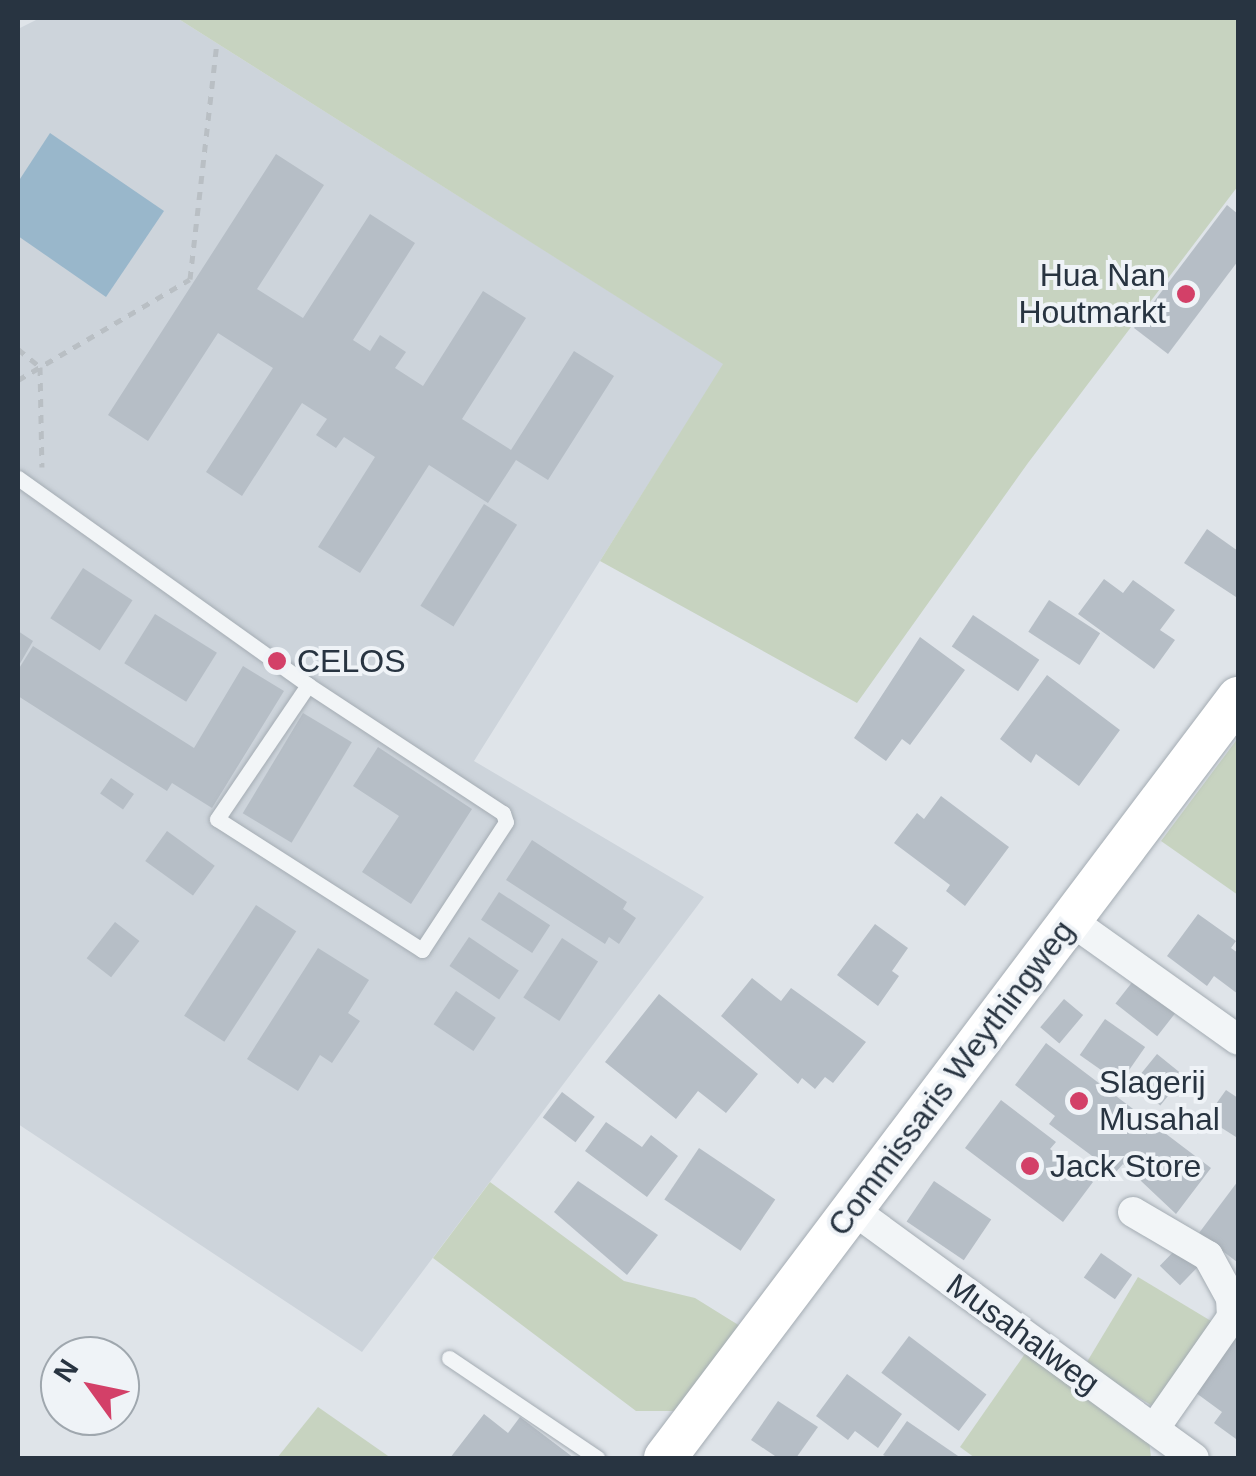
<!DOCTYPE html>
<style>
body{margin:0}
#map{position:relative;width:1256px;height:1476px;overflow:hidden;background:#dfe4e9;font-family:Helvetica,sans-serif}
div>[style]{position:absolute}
.built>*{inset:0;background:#cdd4db}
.green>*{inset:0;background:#c7d3c0;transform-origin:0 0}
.water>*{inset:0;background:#99b7cb}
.building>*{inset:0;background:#b6bec6;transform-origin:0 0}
.path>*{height:5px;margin-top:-2.5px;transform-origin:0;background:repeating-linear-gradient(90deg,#b9bfc4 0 8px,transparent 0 16px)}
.roads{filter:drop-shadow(0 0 2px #a4acb3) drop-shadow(0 0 2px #a4acb3)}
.service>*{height:15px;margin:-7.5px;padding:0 7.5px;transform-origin:7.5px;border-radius:7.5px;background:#f2f5f7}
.minor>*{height:30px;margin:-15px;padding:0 15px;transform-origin:15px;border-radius:15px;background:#f2f5f7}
.secondary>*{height:42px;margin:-21px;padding:0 21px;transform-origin:21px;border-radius:21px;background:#fff}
.dots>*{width:28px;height:28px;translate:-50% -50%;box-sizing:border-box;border:5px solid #eff3f7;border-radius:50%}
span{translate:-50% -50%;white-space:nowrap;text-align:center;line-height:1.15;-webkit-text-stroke:8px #eff3f7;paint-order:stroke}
.poi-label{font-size:32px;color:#283441}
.right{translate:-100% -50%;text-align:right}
.left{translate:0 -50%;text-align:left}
.street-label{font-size:32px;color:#283441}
.frame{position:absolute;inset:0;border:20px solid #283441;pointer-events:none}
.north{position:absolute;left:40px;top:1336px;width:100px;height:100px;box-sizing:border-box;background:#eff3f7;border:2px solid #9fa7ae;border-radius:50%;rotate:303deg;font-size:28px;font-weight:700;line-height:40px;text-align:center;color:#283441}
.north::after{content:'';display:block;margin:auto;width:35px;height:45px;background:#d34068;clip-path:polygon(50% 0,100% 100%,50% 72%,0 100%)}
</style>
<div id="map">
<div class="built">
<div style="clip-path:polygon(40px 18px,177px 18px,724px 364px,474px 761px,704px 897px,362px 1352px,18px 1124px,18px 29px)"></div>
</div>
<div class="green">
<div style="clip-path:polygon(177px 18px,1238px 18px,1238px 186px,1028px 463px,857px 703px,600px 561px,723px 364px)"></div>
<div style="clip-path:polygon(1238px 738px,1238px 895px,1161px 841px)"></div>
<div style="clip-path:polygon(490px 1182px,624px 1281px,695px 1298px,740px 1326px,678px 1411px,636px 1411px,433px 1258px)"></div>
<div style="left:1138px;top:1277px;width:92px;height:103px;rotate:31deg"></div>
<div style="clip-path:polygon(1029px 1348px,1149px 1438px,1151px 1458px,975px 1458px,960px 1447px)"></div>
<div style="clip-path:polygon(318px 1407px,391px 1458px,277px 1458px)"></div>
</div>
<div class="water">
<div style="clip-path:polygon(50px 133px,164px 211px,106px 297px,18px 236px,18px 182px)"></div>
</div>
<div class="building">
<div style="clip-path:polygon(276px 154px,324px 185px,257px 289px,303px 318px,370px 214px,415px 243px,353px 340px,370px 351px,380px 335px,406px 352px,395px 368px,423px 386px,483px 291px,526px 318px,462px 419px,511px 450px,574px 351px,614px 376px,548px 480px,516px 460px,488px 503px,429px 465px,360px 573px,318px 547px,375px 457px,344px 437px,336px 448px,316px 435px,327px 419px,302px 403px,242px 496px,206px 472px,273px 368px,218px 333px,148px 441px,108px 415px)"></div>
<div style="clip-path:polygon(1227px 205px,1238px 214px,1238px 261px,1168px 354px,1134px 328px)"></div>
<div style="left:484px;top:504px;width:39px;height:120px;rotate:32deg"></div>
<div style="clip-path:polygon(1207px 529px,1238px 551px,1236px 597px,1184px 563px)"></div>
<div style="left:83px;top:568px;width:59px;height:60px;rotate:33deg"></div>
<div style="clip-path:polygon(1104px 579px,1123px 593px,1133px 580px,1175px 610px,1160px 630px,1175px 640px,1154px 669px,1078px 614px)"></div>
<div style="left:1049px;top:600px;width:61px;height:38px;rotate:33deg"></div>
<div style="left:155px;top:614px;width:73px;height:58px;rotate:32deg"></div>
<div style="left:973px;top:615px;width:80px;height:38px;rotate:34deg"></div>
<div style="clip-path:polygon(18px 631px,33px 641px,18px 667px)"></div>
<div style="clip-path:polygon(920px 637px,965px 670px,910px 745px,902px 739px,886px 761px,854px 738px)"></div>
<div style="clip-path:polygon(33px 646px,194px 748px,243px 666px,284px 691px,212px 808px,172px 783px,167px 791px,18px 696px,18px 670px)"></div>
<div style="clip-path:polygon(1047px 675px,1120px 730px,1079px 786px,1036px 754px,1031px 763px,1000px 739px)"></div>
<div style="left:303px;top:713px;width:57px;height:117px;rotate:31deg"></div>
<div style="clip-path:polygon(378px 747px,472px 809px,411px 904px,362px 872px,399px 816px,353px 786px)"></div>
<div style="left:111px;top:778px;width:28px;height:19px;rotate:35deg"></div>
<div style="clip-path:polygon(941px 796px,1009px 847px,965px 906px,946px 891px,950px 885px,894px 843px,917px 813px,924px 819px)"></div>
<div style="left:167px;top:831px;width:59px;height:37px;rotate:36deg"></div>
<div style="clip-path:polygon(532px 840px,627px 902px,623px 909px,636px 918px,619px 944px,609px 937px,605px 944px,506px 880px)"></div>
<div style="left:499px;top:892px;width:61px;height:33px;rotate:33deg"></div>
<div style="left:256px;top:905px;width:48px;height:132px;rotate:33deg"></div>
<div style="clip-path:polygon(1198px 914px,1236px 941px,1231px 948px,1238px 953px,1238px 994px,1214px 976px,1207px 986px,1167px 956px)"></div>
<div style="left:115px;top:922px;width:31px;height:46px;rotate:38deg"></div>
<div style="clip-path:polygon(875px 924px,908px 948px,892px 971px,899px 976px,878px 1006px,837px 975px)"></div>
<div style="left:469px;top:937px;width:60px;height:35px;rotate:34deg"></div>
<div style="left:562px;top:938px;width:43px;height:71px;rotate:33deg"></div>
<div style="clip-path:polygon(318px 948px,369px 980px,348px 1013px,360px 1021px,332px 1063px,320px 1055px,298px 1091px,247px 1059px)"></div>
<div style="left:1137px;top:976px;width:53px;height:35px;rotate:38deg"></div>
<div style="clip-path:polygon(752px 978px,781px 1001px,791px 988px,866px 1042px,833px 1083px,825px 1077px,815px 1089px,802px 1078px,798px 1084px,721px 1016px)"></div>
<div style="left:456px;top:991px;width:48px;height:40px;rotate:34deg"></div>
<div style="clip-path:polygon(659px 994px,758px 1074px,726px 1113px,698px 1091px,676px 1119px,605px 1062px)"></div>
<div style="left:1064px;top:999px;width:25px;height:37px;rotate:40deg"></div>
<div style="left:1105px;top:1019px;width:49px;height:44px;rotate:35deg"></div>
<div style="clip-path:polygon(1046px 1043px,1211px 1168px,1176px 1214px,1123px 1164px,1115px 1173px,1049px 1124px,1055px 1116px,1015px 1085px)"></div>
<div style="left:1157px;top:1054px;width:35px;height:38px;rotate:39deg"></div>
<div style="clip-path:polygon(1226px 1090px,1238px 1098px,1236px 1137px,1206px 1118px)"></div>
<div style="left:562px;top:1092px;width:41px;height:32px;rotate:37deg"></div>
<div style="clip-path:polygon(1001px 1100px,1056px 1142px,1050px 1149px,1093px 1182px,1063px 1222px,965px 1148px)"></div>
<div style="clip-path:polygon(606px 1122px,642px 1147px,651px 1135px,678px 1156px,647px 1197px,585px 1151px)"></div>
<div style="left:699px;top:1148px;width:92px;height:62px;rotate:34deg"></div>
<div style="clip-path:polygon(578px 1181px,658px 1235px,627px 1275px,554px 1212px)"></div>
<div style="left:934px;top:1181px;width:69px;height:49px;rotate:34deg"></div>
<div style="clip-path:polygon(1238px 1181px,1238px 1260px,1237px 1262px,1199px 1233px)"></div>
<div style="left:1180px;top:1245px;width:28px;height:29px;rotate:44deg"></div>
<div style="left:1101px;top:1253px;width:38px;height:30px;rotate:35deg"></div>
<div style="clip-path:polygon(1234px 1331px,1238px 1334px,1236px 1439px,1214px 1423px,1222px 1412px,1192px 1390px)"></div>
<div style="left:909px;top:1336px;width:97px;height:46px;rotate:37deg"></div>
<div style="clip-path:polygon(847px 1374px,902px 1414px,878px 1448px,855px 1431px,848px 1440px,816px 1416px)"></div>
<div style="clip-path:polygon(778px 1401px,818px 1427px,796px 1458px,778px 1458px,751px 1440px)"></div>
<div style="clip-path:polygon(484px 1414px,508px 1433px,520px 1417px,574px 1458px,450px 1458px)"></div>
<div style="clip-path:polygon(907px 1421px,961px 1458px,889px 1458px,883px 1455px)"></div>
</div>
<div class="path">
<div style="left:18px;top:349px;width:28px;rotate:39deg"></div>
<div style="left:40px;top:367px;width:100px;rotate:88.9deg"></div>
<div style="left:18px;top:380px;width:199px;rotate:-30.4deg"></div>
<div style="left:190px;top:279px;width:239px;rotate:-83.5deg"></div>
</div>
<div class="roads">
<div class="service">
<div style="left:18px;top:478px;width:356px;rotate:35.5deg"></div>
<div style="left:308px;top:685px;width:233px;rotate:33.3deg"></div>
<div style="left:503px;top:813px;width:9px;rotate:72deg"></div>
<div style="left:506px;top:822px;width:153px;rotate:123.3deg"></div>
<div style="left:422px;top:950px;width:243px;rotate:-147.4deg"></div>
<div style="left:217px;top:819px;width:162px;rotate:-55.8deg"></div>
<div style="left:449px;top:1358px;width:179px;rotate:34deg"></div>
</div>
<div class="minor">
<div style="left:1070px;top:920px;width:206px;rotate:35.5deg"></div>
<div style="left:852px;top:1209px;width:423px;rotate:36.1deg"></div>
<div style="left:1133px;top:1212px;width:87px;rotate:30.4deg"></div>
<div style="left:1208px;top:1256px;width:48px;rotate:61.3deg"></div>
<div style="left:1231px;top:1298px;width:19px;rotate:87deg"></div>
<div style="left:1154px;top:1429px;width:136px;rotate:-55.1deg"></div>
<div style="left:1232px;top:1317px;width:7px;rotate:27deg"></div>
</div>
<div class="secondary">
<div style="left:665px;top:1458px;width:952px;rotate:-52.99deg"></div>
</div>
</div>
<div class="dots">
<div style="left:1186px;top:294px;background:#d34068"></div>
<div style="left:277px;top:661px;background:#d34068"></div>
<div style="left:1079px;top:1101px;background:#d34068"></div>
<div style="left:1030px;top:1166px;background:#d34068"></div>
</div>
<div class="poi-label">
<span class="right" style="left:1166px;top:294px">Hua Nan<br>Houtmarkt</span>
<span class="left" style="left:297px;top:661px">CELOS</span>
<span class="left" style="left:1099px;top:1101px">Slagerij<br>Musahal</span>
<span class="left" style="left:1050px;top:1166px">Jack Store</span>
</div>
<div class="street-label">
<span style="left:951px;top:1078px;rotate:-53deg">Commissaris Weythingweg</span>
<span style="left:1023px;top:1334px;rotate:36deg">Musahalweg</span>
</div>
<div class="frame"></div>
<div class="north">N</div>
</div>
